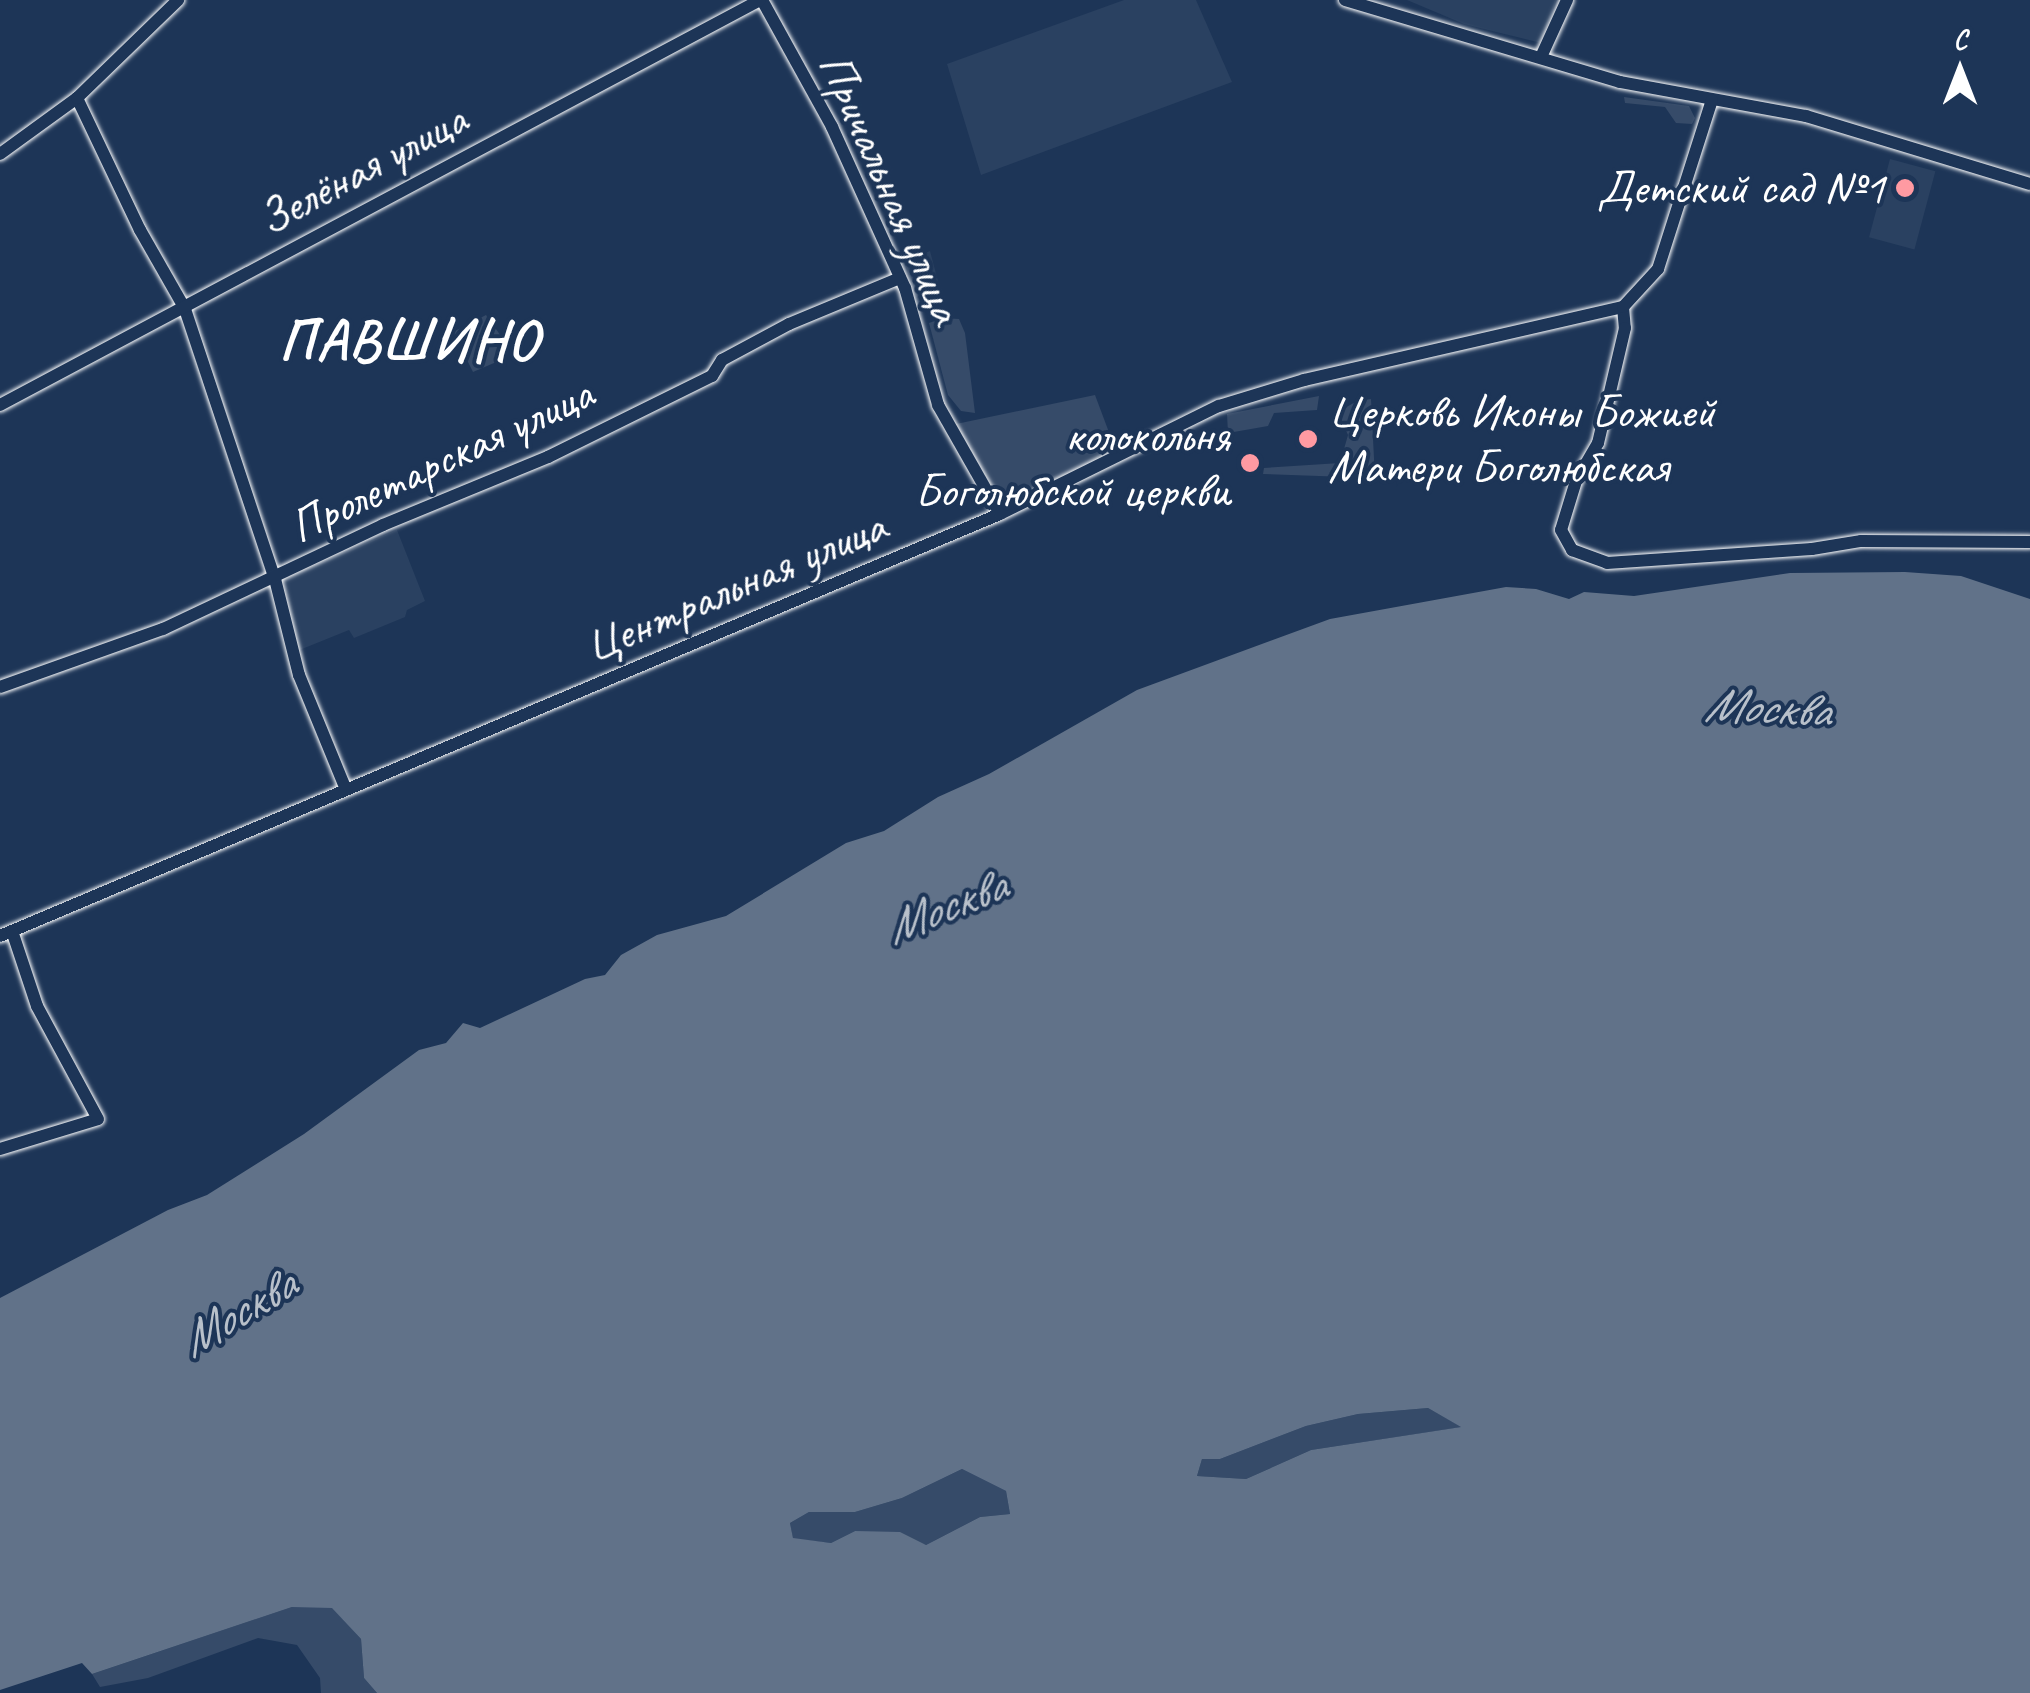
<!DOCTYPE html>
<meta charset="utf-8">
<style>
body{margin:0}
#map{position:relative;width:2030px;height:1693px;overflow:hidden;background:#1d3557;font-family:Caveat,sans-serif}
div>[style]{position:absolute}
.built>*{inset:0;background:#2a4161;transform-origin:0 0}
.green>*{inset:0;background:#364b69}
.water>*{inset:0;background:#617289}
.roads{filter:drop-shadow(0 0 2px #fff) drop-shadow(0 0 2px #fff)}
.minor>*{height:12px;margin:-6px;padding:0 6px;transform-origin:6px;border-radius:6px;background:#1d3557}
.dots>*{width:28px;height:28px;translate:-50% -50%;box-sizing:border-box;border:5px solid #1d3557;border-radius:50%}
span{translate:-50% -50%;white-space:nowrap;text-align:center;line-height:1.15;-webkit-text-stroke:8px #1d3557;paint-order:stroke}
.street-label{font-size:48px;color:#fff}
.poi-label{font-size:48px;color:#fff}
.right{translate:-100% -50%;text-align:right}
.left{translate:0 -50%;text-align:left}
.water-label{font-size:50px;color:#b8c0ca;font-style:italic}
.district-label{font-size:58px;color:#fff;font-weight:700;letter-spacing:2.5px}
.north{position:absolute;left:1910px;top:20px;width:100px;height:100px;-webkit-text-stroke:8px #1d3557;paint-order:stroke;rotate:0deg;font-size:28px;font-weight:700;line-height:40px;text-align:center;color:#fff}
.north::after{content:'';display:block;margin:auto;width:35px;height:45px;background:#fff;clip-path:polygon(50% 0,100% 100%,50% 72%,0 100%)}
</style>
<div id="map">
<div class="built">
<div style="clip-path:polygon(1124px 0,1196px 0,1232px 82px,981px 175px,947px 64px)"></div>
<div style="clip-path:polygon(1407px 0,1556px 0,1541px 43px,1464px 24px)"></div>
<div style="left:1890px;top:159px;width:47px;height:81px;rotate:15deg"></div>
<div style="clip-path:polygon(930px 251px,940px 289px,916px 297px,905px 262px)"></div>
<div style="clip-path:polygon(397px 530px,425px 601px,407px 610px,405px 617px,354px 638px,349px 630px,297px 651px,283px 579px)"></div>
</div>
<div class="green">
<div style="clip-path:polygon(1624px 97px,1689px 106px,1695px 118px,1692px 124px,1676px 123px,1665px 107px,1625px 103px)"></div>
<div style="clip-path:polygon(486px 315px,508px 346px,501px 360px,473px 372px,453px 332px)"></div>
<div style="clip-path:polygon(943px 318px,959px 319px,965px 333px,975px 413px,961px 411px,948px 395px,929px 323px)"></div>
<div style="clip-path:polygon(1095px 395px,1116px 451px,1010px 502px,994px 490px,956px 424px)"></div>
<div style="clip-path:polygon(1319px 396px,1317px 410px,1274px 413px,1268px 426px,1228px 433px,1227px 414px)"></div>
<div style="clip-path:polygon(1371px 399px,1375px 478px,1263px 474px,1264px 468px,1340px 463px,1348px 435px,1338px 412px,1357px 401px)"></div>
<div style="clip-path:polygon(1428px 1408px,1462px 1427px,1311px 1450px,1246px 1479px,1197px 1476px,1202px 1459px,1220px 1459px,1306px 1426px,1358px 1414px)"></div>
<div style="clip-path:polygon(962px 1469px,1006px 1491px,1010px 1514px,980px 1517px,926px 1545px,855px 1531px,831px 1543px,793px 1539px,790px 1523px,809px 1512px,855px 1512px,902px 1498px)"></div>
<div style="clip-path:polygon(292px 1607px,332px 1607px,361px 1639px,364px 1678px,377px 1693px,321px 1693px,320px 1678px,297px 1645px,258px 1638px,148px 1678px,100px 1687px,92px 1674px)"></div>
</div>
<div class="water">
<div style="clip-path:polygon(evenodd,1905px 572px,1961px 576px,2030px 599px,2030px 1693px,377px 1693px,364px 1678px,361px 1639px,332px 1608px,292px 1607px,92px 1674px,82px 1663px,0 1690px,0 1298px,168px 1210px,207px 1195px,304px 1134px,419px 1050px,446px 1043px,463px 1023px,480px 1028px,585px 979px,605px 975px,621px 955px,657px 935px,726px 916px,846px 843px,884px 831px,938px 797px,989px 774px,1137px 690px,1330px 619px,1506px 587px,1536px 589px,1569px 599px,1584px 592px,1634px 596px,1790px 573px,1905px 572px,1428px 1408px,1461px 1427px,1311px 1450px,1246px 1479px,1197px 1476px,1202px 1459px,1220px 1459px,1306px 1426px,1358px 1414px,1428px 1408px,1905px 572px,962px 1469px,1006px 1491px,1010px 1514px,980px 1517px,926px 1545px,900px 1532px,855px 1531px,831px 1543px,793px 1538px,790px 1523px,809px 1512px,855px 1512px,902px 1498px,962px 1469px)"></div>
</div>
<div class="roads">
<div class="minor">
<div style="left:762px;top:0;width:145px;rotate:61.1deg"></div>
<div style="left:832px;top:127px;width:177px;rotate:65.6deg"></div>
<div style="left:905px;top:288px;width:122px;rotate:74.2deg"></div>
<div style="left:938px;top:405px;width:125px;rotate:60.4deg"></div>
<div style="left:1345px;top:0;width:287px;rotate:16.6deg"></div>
<div style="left:1620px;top:82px;width:189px;rotate:10.4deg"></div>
<div style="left:1806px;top:116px;width:234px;rotate:16.9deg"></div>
<div style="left:1541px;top:57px;width:63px;rotate:-65.5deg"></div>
<div style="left:77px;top:98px;width:146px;rotate:64.5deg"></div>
<div style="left:140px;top:230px;width:91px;rotate:60.3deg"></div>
<div style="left:185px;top:309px;width:285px;rotate:71.6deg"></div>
<div style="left:275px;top:579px;width:99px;rotate:76deg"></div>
<div style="left:299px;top:675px;width:121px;rotate:67.7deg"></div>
<div style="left:0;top:154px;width:95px;rotate:-36deg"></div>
<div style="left:77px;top:98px;width:141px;rotate:-44.1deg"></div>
<div style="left:1623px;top:307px;width:21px;rotate:85deg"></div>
<div style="left:1625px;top:328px;width:118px;rotate:103.2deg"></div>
<div style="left:1598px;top:443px;width:44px;rotate:120.1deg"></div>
<div style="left:1576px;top:481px;width:51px;rotate:107deg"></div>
<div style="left:1561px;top:530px;width:23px;rotate:61deg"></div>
<div style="left:1572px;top:550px;width:37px;rotate:20deg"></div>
<div style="left:1607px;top:563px;width:205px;rotate:-3.9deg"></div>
<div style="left:1812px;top:549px;width:50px;rotate:-9.3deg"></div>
<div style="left:1861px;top:541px;width:169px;rotate:0.3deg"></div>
<div style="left:0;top:405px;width:861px;rotate:-28.05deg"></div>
<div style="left:0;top:687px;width:173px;rotate:-19.6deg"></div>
<div style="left:163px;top:629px;width:243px;rotate:-25.3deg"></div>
<div style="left:383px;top:525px;width:178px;rotate:-22.4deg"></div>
<div style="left:548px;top:457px;width:183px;rotate:-26.3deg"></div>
<div style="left:712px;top:376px;width:19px;rotate:-58deg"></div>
<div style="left:722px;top:360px;width:76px;rotate:-28.2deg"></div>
<div style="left:789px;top:324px;width:120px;rotate:-22.5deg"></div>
<div style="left:0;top:936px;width:1085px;rotate:-22.88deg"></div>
<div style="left:1000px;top:514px;width:244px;rotate:-26.3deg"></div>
<div style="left:1219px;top:406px;width:89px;rotate:-17deg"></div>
<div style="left:1304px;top:380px;width:327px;rotate:-12.9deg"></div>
<div style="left:1623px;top:307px;width:52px;rotate:-47.4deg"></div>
<div style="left:1658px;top:269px;width:177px;rotate:-72.3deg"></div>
<div style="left:0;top:1149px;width:102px;rotate:-17deg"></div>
<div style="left:98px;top:1119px;width:128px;rotate:-118.4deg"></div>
<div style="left:37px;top:1006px;width:79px;rotate:-108.4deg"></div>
</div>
</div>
<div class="dots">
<div style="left:1905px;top:188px;background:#ff9aa2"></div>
<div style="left:1308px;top:439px;background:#ff9aa2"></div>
<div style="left:1250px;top:463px;background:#ff9aa2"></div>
</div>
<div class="street-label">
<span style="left:362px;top:169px;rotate:-28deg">Зелёная улица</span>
<span style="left:891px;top:188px;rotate:66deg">Причальная улица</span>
<span style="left:441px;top:460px;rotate:-25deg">Пролетарская улица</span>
<span style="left:735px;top:586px;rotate:-23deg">Центральная улица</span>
</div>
<div class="poi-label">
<span class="right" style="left:1885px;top:188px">Детский сад №1</span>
<span class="left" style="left:1328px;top:439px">Церковь Иконы Божией<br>Матери Боголюбская</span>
<span class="right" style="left:1230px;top:463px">колокольня<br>Боголюбской церкви</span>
</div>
<div class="water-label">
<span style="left:1767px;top:707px;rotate:3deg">Москва</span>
<span style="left:945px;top:906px;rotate:-22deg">Москва</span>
<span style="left:237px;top:1312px;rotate:-31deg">Москва</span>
</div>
<div class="district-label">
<span style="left:409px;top:340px">ПАВШИНО</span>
</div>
<div class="north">С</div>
</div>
